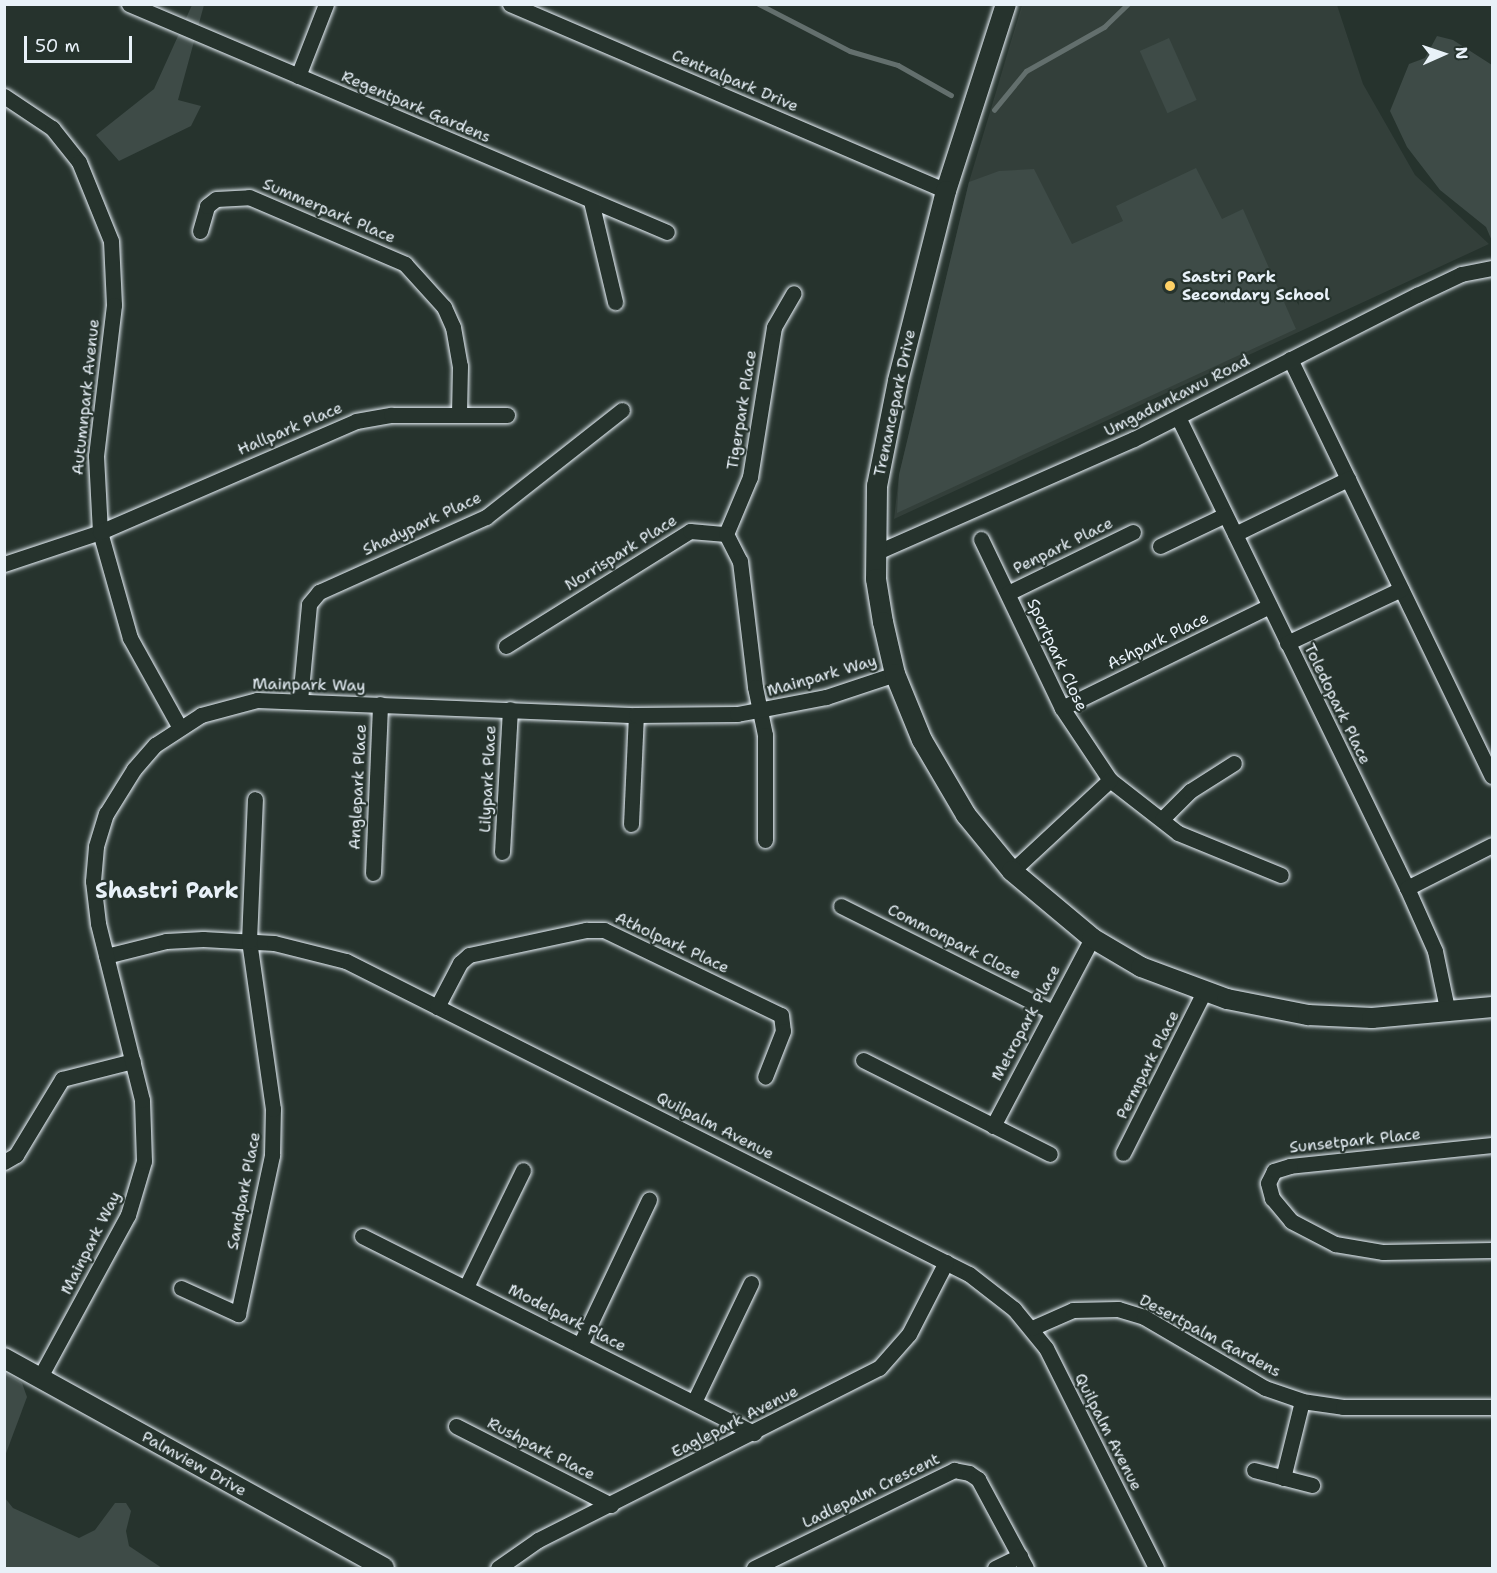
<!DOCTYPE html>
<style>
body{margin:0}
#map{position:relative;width:1497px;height:1573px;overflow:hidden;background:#26332d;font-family:"Shantell Sans",sans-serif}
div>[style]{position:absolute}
.built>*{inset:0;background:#333f3a}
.green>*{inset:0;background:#3e4b47;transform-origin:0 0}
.stream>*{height:4.5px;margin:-2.25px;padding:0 2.25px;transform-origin:2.25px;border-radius:2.25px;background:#636f6d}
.roads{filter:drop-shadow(0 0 2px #e8f1f8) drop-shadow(0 0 2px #e8f1f8)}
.minor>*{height:15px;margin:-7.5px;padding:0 7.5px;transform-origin:7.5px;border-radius:7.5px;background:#26332d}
.tertiary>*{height:20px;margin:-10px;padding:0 10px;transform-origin:10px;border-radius:10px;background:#26332d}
.dots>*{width:16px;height:16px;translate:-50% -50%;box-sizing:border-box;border:3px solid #26332d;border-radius:50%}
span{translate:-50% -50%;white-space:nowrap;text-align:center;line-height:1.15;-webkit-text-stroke:4.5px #26332d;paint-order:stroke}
.street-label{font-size:16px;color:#e8f1f8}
.poi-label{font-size:16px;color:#e8f1f8;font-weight:700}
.left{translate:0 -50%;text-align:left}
.district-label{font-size:22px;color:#e8f1f8;font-weight:700}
.frame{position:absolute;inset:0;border:6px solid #e8f1f8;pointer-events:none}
.north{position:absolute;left:1413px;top:24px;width:60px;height:60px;-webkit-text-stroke:4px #26332d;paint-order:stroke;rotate:87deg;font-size:16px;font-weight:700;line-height:24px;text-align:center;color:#e8f1f8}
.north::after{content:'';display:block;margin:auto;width:21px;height:27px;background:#e8f1f8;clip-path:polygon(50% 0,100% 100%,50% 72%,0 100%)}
.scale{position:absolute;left:24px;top:36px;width:108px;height:27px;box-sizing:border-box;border:3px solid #e8f1f8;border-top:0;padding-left:8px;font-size:18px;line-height:21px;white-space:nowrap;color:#e8f1f8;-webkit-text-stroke:4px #26332d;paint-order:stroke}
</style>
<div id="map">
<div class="built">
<div style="clip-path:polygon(1022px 5px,1337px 5px,1363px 84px,1415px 175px,1489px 244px,894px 519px,899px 475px,969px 182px)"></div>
</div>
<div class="green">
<div style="clip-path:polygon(192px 5px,204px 5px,178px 100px,201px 106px,191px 126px,119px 161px,96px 135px,154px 89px)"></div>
<div style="clip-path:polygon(1437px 36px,1453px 40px,1492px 65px,1492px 241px,1486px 227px,1440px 190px,1407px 147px,1390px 111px,1409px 64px,1425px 58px)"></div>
<div style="left:1169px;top:38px;width:68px;height:32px;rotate:66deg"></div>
<div style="clip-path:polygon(1196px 168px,1222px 219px,1243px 209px,1296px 329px,897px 513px,899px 475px,969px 182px,999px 171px,1034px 169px,1072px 244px,1123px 221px,1116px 206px)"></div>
<div style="clip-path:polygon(5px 1373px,22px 1383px,27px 1397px,5px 1456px)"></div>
<div style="clip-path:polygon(5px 1498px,13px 1508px,79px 1538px,95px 1530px,115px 1503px,126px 1503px,131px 1511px,126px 1531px,129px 1546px,162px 1568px,5px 1568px)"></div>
</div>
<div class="stream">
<div style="left:759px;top:4px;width:102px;rotate:27.3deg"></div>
<div style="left:850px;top:51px;width:50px;rotate:16.3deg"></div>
<div style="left:898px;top:65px;width:61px;rotate:29.5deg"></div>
<div style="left:994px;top:110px;width:50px;rotate:-50.6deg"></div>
<div style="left:1026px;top:71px;width:90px;rotate:-29.4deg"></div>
<div style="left:1104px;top:27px;width:33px;rotate:-44deg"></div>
</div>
<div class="roads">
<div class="minor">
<div style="left:129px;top:4px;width:584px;rotate:22.97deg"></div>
<div style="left:510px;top:4px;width:474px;rotate:23.2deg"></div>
<div style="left:298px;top:76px;width:77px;rotate:-68.7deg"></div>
<div style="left:4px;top:96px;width:58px;rotate:33.7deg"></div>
<div style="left:52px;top:128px;width:43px;rotate:51.5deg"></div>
<div style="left:79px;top:162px;width:85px;rotate:67.9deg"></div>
<div style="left:111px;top:241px;width:64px;rotate:87.3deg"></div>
<div style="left:114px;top:305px;width:152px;rotate:96.8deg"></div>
<div style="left:96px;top:456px;width:76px;rotate:87deg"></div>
<div style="left:100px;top:532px;width:110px;rotate:74.2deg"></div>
<div style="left:130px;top:638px;width:101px;rotate:60.9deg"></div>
<div style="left:591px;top:201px;width:104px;rotate:76.6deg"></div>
<div style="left:200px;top:231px;width:26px;rotate:-74deg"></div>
<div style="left:207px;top:206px;width:11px;rotate:-38deg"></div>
<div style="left:216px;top:199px;width:33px;rotate:-3deg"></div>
<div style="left:249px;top:197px;width:170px;rotate:23.2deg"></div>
<div style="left:405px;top:264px;width:58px;rotate:47.8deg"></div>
<div style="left:444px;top:307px;width:22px;rotate:66deg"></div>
<div style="left:453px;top:327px;width:40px;rotate:80deg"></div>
<div style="left:460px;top:366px;width:49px;rotate:91.2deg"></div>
<div style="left:1290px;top:359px;width:463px;rotate:64.2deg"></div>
<div style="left:1178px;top:417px;width:524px;rotate:64.07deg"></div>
<div style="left:1407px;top:888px;width:69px;rotate:66deg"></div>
<div style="left:1435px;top:951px;width:63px;rotate:78.2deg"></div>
<div style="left:726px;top:534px;width:62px;rotate:-67.2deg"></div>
<div style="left:750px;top:477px;width:152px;rotate:-80.9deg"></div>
<div style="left:774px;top:327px;width:39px;rotate:-60deg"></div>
<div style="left:1235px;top:534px;width:126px;rotate:-26deg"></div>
<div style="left:981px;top:539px;width:187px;rotate:64.4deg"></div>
<div style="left:1062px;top:708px;width:87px;rotate:56.3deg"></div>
<div style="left:1110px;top:780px;width:86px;rotate:37.9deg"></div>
<div style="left:1178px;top:833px;width:111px;rotate:22.2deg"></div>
<div style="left:1160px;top:546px;width:72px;rotate:-25.5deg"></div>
<div style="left:875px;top:553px;width:283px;rotate:-23.8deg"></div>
<div style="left:1134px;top:439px;width:318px;rotate:-27deg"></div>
<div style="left:1417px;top:295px;width:49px;rotate:-25.5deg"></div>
<div style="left:1461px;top:274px;width:32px;rotate:-11deg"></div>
<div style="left:4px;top:564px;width:101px;rotate:-18.4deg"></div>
<div style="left:100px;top:532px;width:279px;rotate:-23.4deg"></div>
<div style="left:356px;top:421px;width:36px;rotate:-10deg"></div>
<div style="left:391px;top:415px;width:116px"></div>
<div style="left:1008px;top:593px;width:139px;rotate:-26deg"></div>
<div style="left:1287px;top:643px;width:126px;rotate:-25.3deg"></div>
<div style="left:506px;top:646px;width:217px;rotate:-32deg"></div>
<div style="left:690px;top:531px;width:36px;rotate:5deg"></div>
<div style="left:726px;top:534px;width:30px;rotate:63deg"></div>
<div style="left:740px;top:561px;width:127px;rotate:83.2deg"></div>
<div style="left:755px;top:687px;width:49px;rotate:78.2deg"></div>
<div style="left:765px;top:735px;width:105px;rotate:90deg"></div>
<div style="left:300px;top:700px;width:96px;rotate:-84.6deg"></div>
<div style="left:309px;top:604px;width:16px;rotate:-50deg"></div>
<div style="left:319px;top:592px;width:183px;rotate:-24.2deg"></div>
<div style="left:486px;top:517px;width:173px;rotate:-38.2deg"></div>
<div style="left:1062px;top:708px;width:231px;rotate:-26.2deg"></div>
<div style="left:1162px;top:819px;width:40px;rotate:-45deg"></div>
<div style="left:1190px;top:791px;width:52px;rotate:-32.5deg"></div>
<div style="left:631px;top:824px;width:109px;rotate:-87.4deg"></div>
<div style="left:502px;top:852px;width:143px;rotate:-86.8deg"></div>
<div style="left:1012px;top:871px;width:134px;rotate:-42.9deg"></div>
<div style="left:373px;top:873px;width:169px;rotate:-87.6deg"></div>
<div style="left:1407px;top:888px;width:95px;rotate:-26.8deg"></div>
<div style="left:841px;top:906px;width:235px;rotate:26.6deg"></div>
<div style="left:106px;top:956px;width:62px;rotate:-14deg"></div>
<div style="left:166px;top:941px;width:37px;rotate:-3deg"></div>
<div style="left:203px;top:939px;width:71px;rotate:3.2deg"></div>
<div style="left:274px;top:943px;width:74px;rotate:14deg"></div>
<div style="left:346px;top:961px;width:697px;rotate:26.68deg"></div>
<div style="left:969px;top:1274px;width:57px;rotate:37.9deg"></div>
<div style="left:1014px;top:1309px;width:50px;rotate:50.6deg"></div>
<div style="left:1046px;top:1348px;width:246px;rotate:63.4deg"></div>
<div style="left:437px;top:1007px;width:50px;rotate:-62.4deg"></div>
<div style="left:460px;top:963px;width:12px;rotate:-42deg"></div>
<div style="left:469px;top:955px;width:120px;rotate:-12.1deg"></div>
<div style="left:586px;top:930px;width:18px"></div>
<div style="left:604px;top:930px;width:196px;rotate:25.7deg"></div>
<div style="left:781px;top:1015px;width:16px;rotate:83deg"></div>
<div style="left:783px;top:1031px;width:49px;rotate:111.4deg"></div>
<div style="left:863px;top:1060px;width:209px;rotate:26.7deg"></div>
<div style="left:993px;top:1126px;width:212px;rotate:-62.2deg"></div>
<div style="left:1492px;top:1145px;width:203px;rotate:174.1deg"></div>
<div style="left:1290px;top:1166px;width:17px;rotate:163deg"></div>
<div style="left:1274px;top:1171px;width:13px;rotate:117deg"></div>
<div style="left:1268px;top:1183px;width:16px;rotate:75deg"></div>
<div style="left:1272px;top:1198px;width:30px;rotate:50deg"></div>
<div style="left:1291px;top:1221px;width:50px;rotate:27.6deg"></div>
<div style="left:1335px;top:1244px;width:49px;rotate:9.5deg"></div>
<div style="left:1383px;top:1252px;width:109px;rotate:-1.1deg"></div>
<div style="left:1123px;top:1153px;width:180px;rotate:-63.3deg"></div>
<div style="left:4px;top:1162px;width:14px;rotate:-30deg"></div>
<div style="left:16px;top:1155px;width:89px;rotate:-58.8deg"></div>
<div style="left:62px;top:1079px;width:73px;rotate:-14.2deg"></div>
<div style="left:362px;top:1236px;width:439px;rotate:26.7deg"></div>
<div style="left:466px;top:1287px;width:130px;rotate:-64deg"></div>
<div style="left:181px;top:1288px;width:63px;rotate:24.5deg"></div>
<div style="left:238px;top:1314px;width:163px;rotate:-77.9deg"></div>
<div style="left:272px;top:1155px;width:46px;rotate:-88.8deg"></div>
<div style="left:273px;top:1109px;width:170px;rotate:-98.1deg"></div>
<div style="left:249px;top:941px;width:142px;rotate:-87.6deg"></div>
<div style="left:1032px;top:1328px;width:45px;rotate:-23.7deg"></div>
<div style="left:1073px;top:1310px;width:45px;rotate:-1.3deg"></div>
<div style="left:1118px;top:1309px;width:27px;rotate:17deg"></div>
<div style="left:1144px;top:1317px;width:140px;rotate:30.4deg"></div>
<div style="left:1265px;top:1388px;width:39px;rotate:19deg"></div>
<div style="left:1302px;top:1401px;width:41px;rotate:8.3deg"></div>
<div style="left:1343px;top:1407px;width:149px"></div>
<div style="left:580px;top:1345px;width:161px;rotate:-64.6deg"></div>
<div style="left:40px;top:1377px;width:184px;rotate:-61.5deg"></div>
<div style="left:128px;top:1215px;width:56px;rotate:-73.5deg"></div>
<div style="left:144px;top:1161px;width:61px;rotate:-91.9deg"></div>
<div style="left:142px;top:1100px;width:182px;rotate:-104deg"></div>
<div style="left:98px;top:923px;width:42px;rotate:-96.8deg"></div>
<div style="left:93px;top:881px;width:35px;rotate:-85deg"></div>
<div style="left:96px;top:846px;width:34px;rotate:-73deg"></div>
<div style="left:106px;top:814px;width:53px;rotate:-58.1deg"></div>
<div style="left:134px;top:769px;width:32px;rotate:-49deg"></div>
<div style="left:155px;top:745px;width:55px;rotate:-33.1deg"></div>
<div style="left:201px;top:715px;width:58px;rotate:-15deg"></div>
<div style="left:257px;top:700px;width:379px;rotate:2.3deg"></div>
<div style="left:636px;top:715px;width:101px;rotate:-0.6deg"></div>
<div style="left:737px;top:714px;width:91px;rotate:-10.8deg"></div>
<div style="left:826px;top:697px;width:73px;rotate:-18.4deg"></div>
<div style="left:694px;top:1402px;width:132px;rotate:-64.4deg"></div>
<div style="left:456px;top:1426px;width:174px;rotate:27deg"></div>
<div style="left:1254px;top:1470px;width:60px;rotate:14.5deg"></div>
<div style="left:1283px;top:1478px;width:79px;rotate:-76.1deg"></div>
<div style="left:498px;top:1568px;width:49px;rotate:-35deg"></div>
<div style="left:538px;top:1540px;width:382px;rotate:-26.8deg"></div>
<div style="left:879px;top:1368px;width:45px;rotate:-48.6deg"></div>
<div style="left:909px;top:1334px;width:81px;rotate:-62.8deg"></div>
<div style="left:754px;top:1568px;width:223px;rotate:-26.1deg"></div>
<div style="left:954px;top:1470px;width:15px;rotate:11deg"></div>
<div style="left:969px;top:1473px;width:11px;rotate:34deg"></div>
<div style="left:978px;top:1479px;width:101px;rotate:61.7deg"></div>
<div style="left:995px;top:1568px;width:28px;rotate:-26deg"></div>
</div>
<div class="tertiary">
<div style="left:1006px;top:4px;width:196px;rotate:107.8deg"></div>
<div style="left:946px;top:191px;width:196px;rotate:104.2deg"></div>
<div style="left:898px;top:381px;width:107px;rotate:101.3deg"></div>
<div style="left:877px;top:486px;width:93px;rotate:90.6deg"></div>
<div style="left:876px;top:579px;width:44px;rotate:80.8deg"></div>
<div style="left:883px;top:622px;width:53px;rotate:77deg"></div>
<div style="left:895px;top:674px;width:71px;rotate:67.8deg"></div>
<div style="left:922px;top:740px;width:87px;rotate:59.6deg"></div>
<div style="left:966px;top:815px;width:72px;rotate:50.6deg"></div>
<div style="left:1012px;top:871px;width:104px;rotate:39.9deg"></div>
<div style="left:1092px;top:938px;width:57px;rotate:30.6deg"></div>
<div style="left:1141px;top:967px;width:92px;rotate:20.4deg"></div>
<div style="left:1227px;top:999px;width:83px;rotate:11.2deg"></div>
<div style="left:1308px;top:1015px;width:64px;rotate:2.7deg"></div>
<div style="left:1372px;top:1018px;width:121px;rotate:-5.2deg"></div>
<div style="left:4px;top:1358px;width:434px;rotate:28.9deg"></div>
</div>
</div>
<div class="dots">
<div style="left:1170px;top:286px;background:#ffd166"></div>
</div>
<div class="street-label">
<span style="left:735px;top:81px;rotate:23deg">Centralpark Drive</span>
<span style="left:416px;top:107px;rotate:23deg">Regentpark Gardens</span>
<span style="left:329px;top:211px;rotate:23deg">Summerpark Place</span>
<span style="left:1177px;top:396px;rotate:-27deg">Umgadankawu Road</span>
<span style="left:86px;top:397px;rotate:-84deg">Autumnpark Avenue</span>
<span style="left:895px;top:403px;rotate:-78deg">Trenancepark Drive</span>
<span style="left:742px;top:410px;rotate:-81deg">Tigerpark Place</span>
<span style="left:290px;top:429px;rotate:-23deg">Hallpark Place</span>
<span style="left:422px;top:524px;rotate:-25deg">Shadypark Place</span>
<span style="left:1063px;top:546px;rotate:-26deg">Penpark Place</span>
<span style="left:621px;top:553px;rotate:-32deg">Norrispark Place</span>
<span style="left:1158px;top:641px;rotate:-26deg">Ashpark Place</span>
<span style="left:1057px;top:655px;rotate:65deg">Sportpark Close</span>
<span style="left:822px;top:676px;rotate:-16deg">Mainpark Way</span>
<span style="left:309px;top:685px;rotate:1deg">Mainpark Way</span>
<span style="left:1337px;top:704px;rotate:64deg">Toledopark Place</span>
<span style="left:488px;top:779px;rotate:-87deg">Lilypark Place</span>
<span style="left:358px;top:787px;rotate:-87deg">Anglepark Place</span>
<span style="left:954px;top:942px;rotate:27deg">Commonpark Close</span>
<span style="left:672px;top:943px;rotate:25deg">Atholpark Place</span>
<span style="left:1026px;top:1023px;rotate:-62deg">Metropark Place</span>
<span style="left:1148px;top:1065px;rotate:-63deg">Permpark Place</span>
<span style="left:715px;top:1126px;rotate:27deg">Quilpalm Avenue</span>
<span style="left:1355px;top:1141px;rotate:-6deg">Sunsetpark Place</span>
<span style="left:244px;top:1191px;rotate:-79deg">Sandpark Place</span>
<span style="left:91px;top:1243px;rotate:-63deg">Mainpark Way</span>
<span style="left:567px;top:1318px;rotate:27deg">Modelpark Place</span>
<span style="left:1210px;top:1336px;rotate:28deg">Desertpalm Gardens</span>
<span style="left:735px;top:1422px;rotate:-27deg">Eaglepark Avenue</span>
<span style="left:1108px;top:1432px;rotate:63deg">Quilpalm Avenue</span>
<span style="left:541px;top:1449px;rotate:27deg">Rushpark Place</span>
<span style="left:194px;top:1464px;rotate:29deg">Palmview Drive</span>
<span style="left:871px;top:1491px;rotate:-26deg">Ladlepalm Crescent</span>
</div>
<div class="poi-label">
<span class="left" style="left:1182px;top:286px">Sastri Park<br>Secondary School</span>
</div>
<div class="district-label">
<span style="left:167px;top:891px">Shastri Park</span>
</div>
<div class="frame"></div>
<div class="north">N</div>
<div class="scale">50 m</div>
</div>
